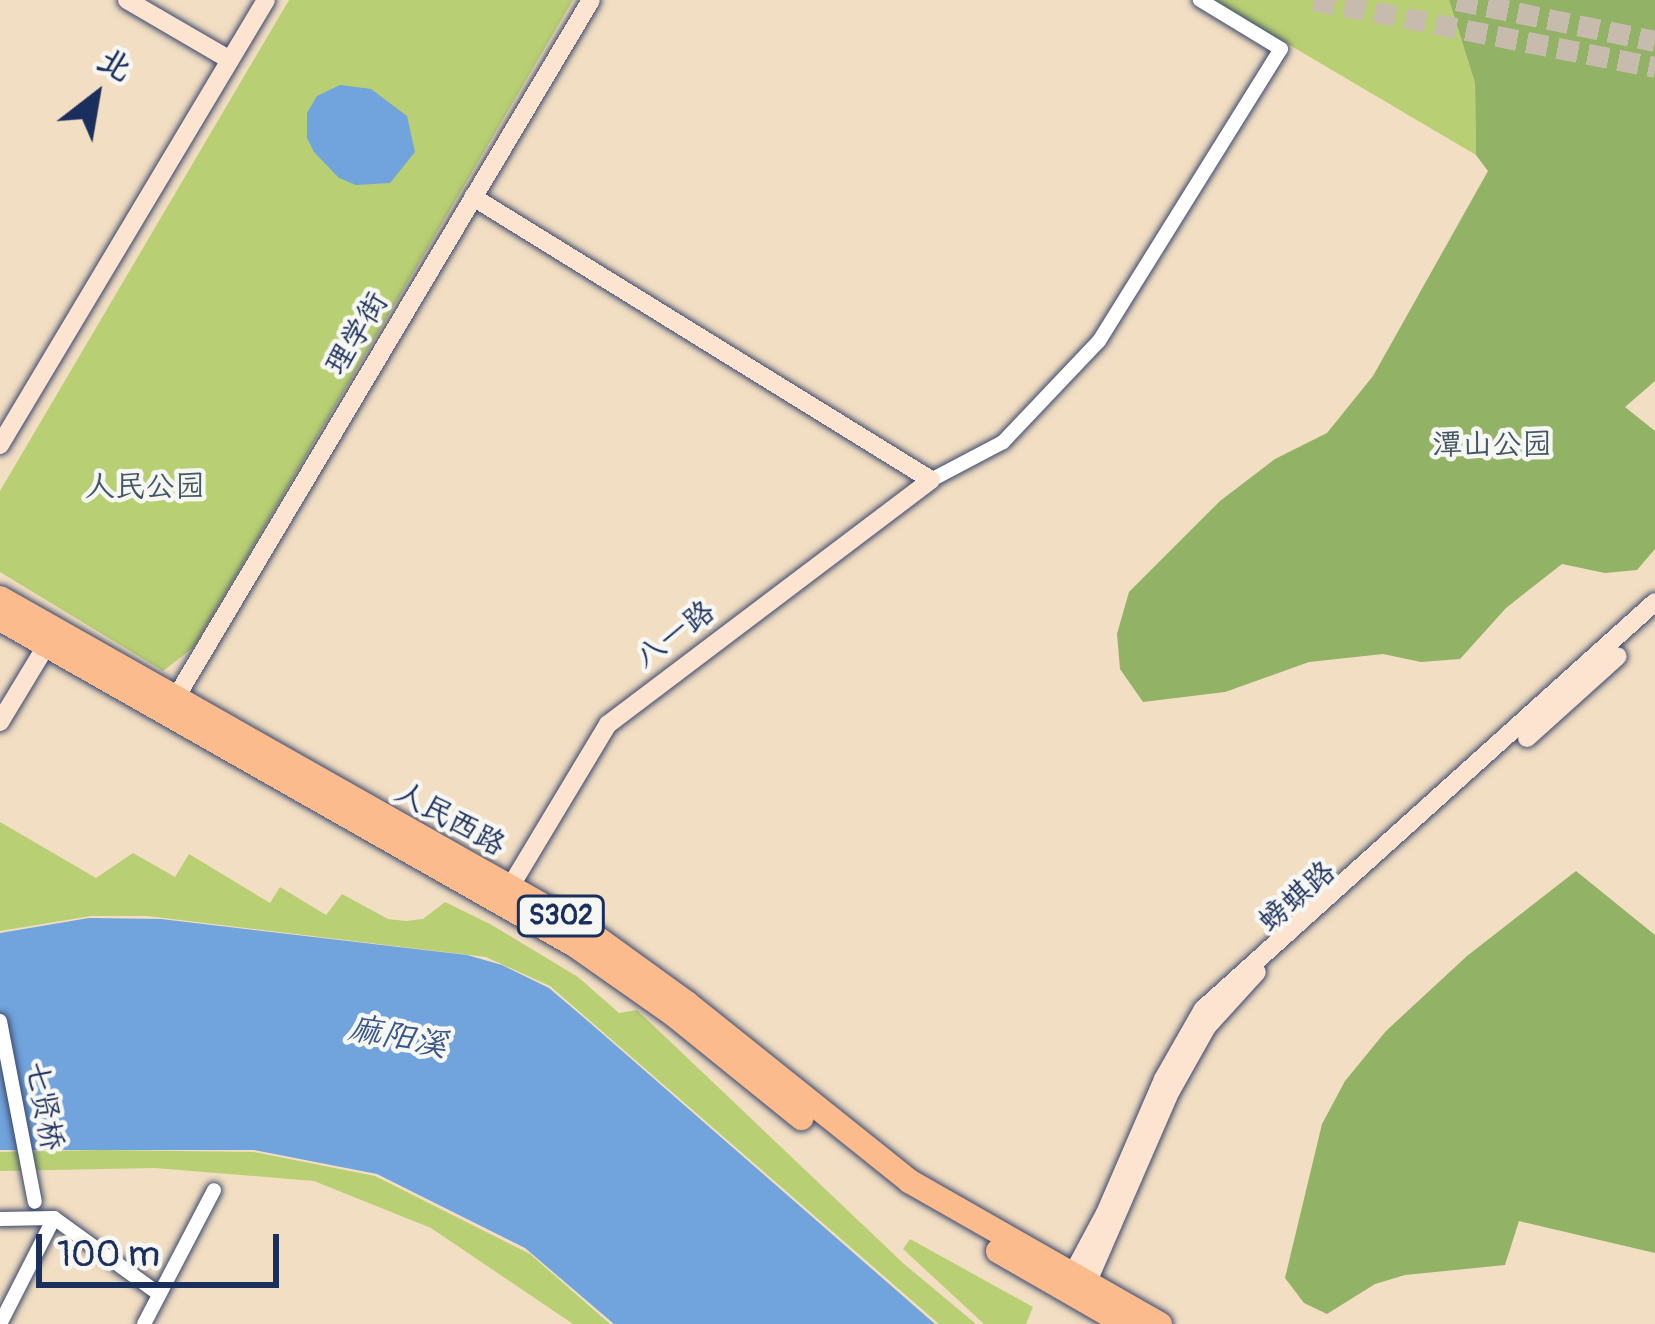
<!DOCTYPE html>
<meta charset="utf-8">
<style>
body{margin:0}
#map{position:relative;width:1655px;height:1324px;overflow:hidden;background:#f2dec2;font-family:Pangolin,"LXGW WenKai TC",sans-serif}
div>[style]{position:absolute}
.green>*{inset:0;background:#b9cf73}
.forest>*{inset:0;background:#92b265}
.water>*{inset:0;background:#71a3dc}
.primary-tunnel>*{height:21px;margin-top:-10.5px;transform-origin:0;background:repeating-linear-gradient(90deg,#c7bbae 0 21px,transparent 0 31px)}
.roads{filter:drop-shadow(0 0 3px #3b496d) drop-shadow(0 0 3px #3b496d)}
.street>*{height:14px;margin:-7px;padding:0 7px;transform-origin:7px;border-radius:7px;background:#fff}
.secondary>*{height:18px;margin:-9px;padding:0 9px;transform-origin:9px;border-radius:9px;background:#fde4d1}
.highway>*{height:24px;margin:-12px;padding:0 12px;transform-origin:12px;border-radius:12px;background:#fbbb8c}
span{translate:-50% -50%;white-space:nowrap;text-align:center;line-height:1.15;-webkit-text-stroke:9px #f6f6f2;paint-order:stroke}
.shield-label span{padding:3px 9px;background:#f6f6f2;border:3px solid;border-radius:9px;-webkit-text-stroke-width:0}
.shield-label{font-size:27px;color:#1b2f5e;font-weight:700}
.street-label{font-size:30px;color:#1b2f5e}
.park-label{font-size:30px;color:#425763}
.water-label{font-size:33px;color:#39588a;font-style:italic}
.north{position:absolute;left:36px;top:36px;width:120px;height:120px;-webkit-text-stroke:9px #f6f6f2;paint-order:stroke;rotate:31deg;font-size:33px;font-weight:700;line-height:48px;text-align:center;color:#1b2f5e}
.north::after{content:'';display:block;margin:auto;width:42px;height:54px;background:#1b2f5e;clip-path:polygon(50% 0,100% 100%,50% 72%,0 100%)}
.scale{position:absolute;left:36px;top:1234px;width:243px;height:54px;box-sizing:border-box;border:6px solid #1b2f5e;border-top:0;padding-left:15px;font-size:36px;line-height:42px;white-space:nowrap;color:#1b2f5e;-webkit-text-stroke:9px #f6f6f2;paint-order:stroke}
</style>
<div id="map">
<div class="green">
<div style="clip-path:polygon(289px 0,573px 0,194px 647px,163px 671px,0 572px,0 491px)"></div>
<div style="clip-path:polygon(1213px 0,1449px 0,1475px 83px,1476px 155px)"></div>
<div style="clip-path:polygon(0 822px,96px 878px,133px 853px,175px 877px,189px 854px,270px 903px,280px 887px,326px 915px,342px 894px,388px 919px,406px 921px,423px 919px,445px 902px,490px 924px,578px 977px,619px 1013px,637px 1010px,903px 1263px,976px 1324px,939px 1324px,550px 986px,486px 957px,147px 916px,91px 916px,0 931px)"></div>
<div style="clip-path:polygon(101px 1150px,254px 1152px,375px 1176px,530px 1254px,610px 1324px,573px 1324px,431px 1228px,314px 1181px,155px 1168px,0 1171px,0 1152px)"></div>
<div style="clip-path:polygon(910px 1239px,1033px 1307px,1026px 1324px,984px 1324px,903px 1249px)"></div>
</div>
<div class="forest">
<div style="clip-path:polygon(1449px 0,1655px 0,1655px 381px,1625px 407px,1655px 431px,1655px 549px,1637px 570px,1605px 573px,1562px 564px,1506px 608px,1460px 659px,1421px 662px,1383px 654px,1309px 662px,1225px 692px,1143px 702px,1120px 669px,1117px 634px,1129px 592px,1220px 501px,1275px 459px,1327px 433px,1373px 376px,1488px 171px,1476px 155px,1475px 83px)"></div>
<div style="clip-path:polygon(1576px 871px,1655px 935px,1655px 1253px,1519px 1221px,1505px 1265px,1405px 1275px,1375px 1284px,1327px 1314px,1304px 1303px,1285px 1278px,1322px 1124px,1345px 1081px,1386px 1031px,1467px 956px)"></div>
</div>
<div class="water">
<div style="clip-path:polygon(340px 85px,371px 89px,407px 116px,415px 152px,390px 183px,356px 185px,339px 178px,314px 152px,307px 138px,307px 113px,317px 96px)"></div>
<div style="clip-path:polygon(89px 918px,161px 919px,467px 955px,502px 965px,549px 988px,589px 1022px,935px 1324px,614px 1324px,525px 1248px,377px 1174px,254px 1150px,0 1150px,0 933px)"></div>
</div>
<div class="primary-tunnel">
<div style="left:1314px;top:0;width:348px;rotate:11.1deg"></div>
<div style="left:1457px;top:0;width:202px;rotate:11.7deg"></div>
</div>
<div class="roads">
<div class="street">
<div style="left:931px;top:480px;width:81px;rotate:-27.8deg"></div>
<div style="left:1003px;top:442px;width:139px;rotate:-46.5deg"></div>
<div style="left:1099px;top:341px;width:344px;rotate:-58.1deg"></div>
<div style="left:1281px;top:49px;width:95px;rotate:-148.8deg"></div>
<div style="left:0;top:1021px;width:184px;rotate:79.1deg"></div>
<div style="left:0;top:1219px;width:54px;rotate:-1.1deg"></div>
<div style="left:54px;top:1218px;width:130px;rotate:35.9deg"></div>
<div style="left:0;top:1324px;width:119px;rotate:-63deg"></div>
<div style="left:144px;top:1324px;width:151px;rotate:-62.4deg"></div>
</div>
<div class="secondary">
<div style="left:127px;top:0;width:119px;rotate:30.2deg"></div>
<div style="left:473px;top:197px;width:538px;rotate:31.71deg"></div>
<div style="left:931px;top:480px;width:405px;rotate:142.9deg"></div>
<div style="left:608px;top:724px;width:190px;rotate:121deg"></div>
<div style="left:0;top:445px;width:518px;rotate:-59.13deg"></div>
<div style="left:175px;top:699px;width:813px;rotate:-59.24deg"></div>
<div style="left:0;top:722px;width:89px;rotate:-58.8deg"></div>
<div style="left:1527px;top:738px;width:122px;rotate:-42deg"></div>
<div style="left:1068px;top:1282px;width:78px;rotate:-61.8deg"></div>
<div style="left:1105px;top:1213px;width:146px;rotate:-66.6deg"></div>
<div style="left:1163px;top:1079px;width:81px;rotate:-60.3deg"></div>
<div style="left:1203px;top:1009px;width:608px;rotate:-42deg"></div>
<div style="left:1083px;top:1293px;width:220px;rotate:-66.5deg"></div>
<div style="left:1171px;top:1091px;width:73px;rotate:-60.6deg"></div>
<div style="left:1207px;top:1027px;width:74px;rotate:-47.7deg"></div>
</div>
<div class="highway">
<div style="left:0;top:598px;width:674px;rotate:29.53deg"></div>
<div style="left:586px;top:930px;width:125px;rotate:35.9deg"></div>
<div style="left:687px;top:1003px;width:285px;rotate:38.7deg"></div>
<div style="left:909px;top:1181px;width:289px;rotate:29.7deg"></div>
<div style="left:0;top:619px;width:662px;rotate:29.58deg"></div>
<div style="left:576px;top:946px;width:120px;rotate:35.1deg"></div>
<div style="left:674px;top:1015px;width:164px;rotate:39deg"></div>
<div style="left:998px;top:1251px;width:146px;rotate:29.9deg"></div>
</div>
</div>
<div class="shield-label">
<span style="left:561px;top:916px">S302</span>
</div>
<div class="street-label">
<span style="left:357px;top:334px;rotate:-59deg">理学街</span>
<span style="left:675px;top:635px;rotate:-37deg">八一路</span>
<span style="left:450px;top:819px;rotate:29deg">人民西路</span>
<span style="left:1297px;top:897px;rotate:-41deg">螃蜞路</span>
<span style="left:44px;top:1106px;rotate:79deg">七贤桥</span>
</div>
<div class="park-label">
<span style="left:1492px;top:445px">潭山公园</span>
<span style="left:145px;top:487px">人民公园</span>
</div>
<div class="water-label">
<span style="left:398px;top:1037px;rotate:11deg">麻阳溪</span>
</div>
<div class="north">北</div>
<div class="scale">100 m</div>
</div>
